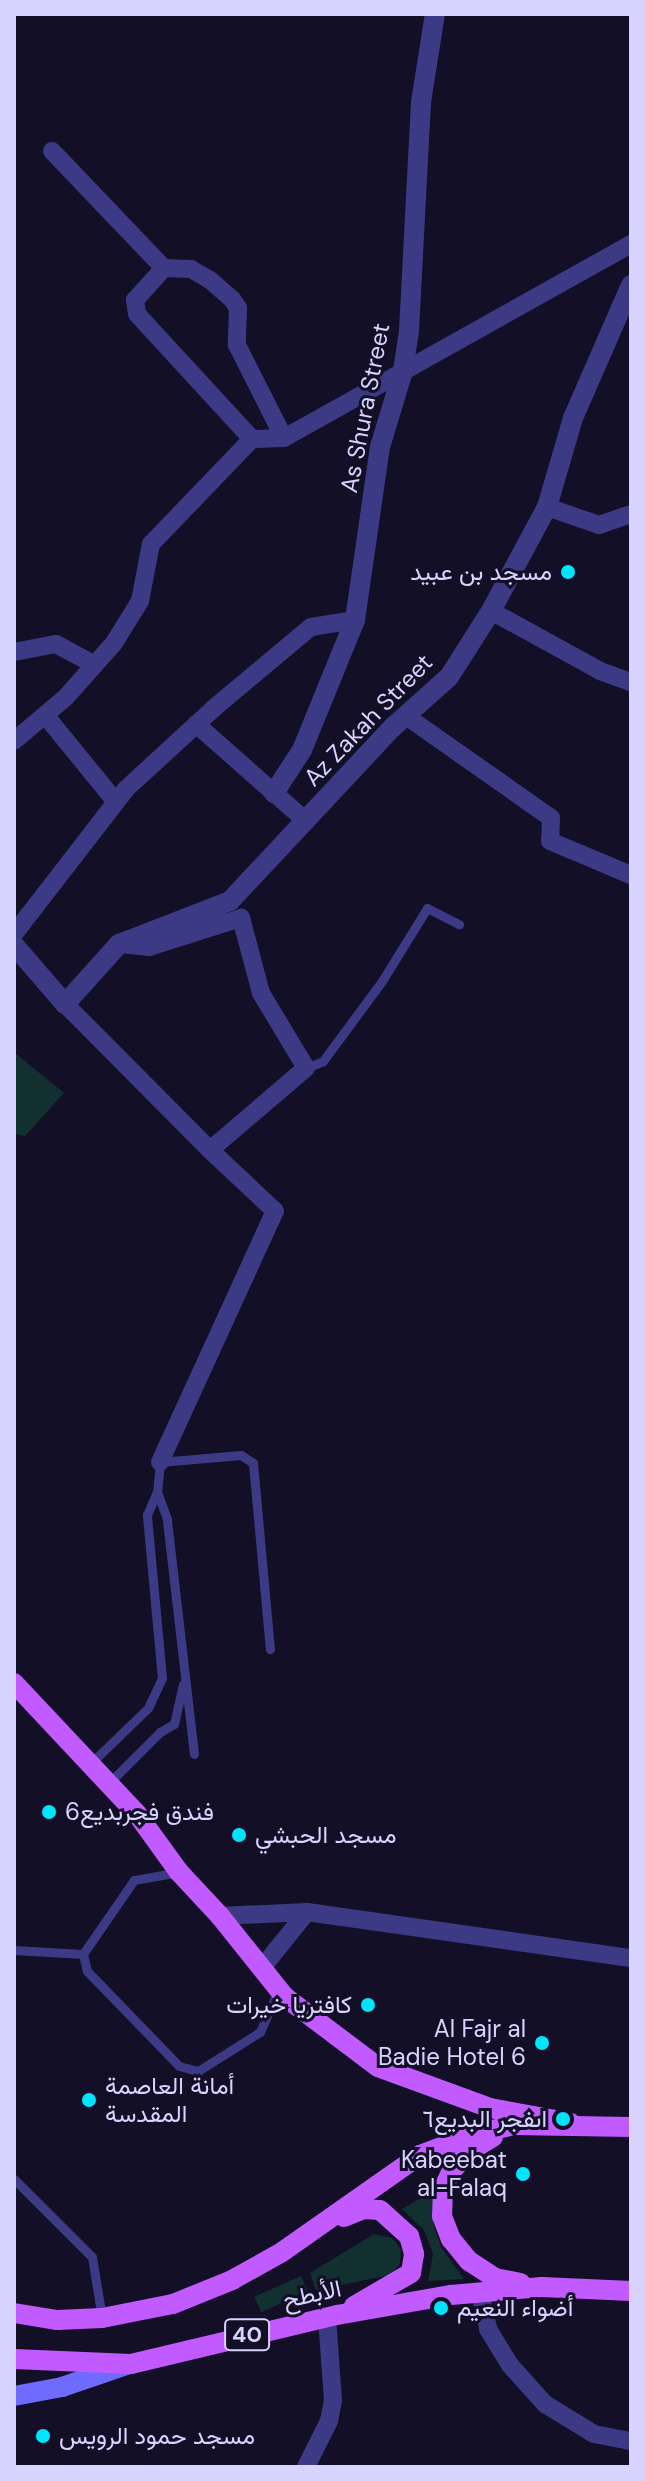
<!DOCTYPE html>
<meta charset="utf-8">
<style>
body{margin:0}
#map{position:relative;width:645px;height:2481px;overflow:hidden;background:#130f26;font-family:"DM Sans",Vazirmatn,sans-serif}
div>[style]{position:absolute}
.green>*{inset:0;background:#12302f;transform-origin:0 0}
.service>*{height:9px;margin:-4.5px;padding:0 4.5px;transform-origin:4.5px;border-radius:4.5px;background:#3d3a85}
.minor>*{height:18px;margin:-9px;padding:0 9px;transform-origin:9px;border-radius:9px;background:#3d3a85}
.tertiary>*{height:20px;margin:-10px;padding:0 10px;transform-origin:10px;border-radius:10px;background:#3d3a85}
.secondary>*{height:20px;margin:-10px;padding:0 10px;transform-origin:10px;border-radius:10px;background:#6f6bff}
.primary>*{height:20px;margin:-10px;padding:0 10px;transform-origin:10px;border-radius:10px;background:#c25bff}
.dots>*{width:22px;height:22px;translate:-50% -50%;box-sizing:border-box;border:4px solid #130f26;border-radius:50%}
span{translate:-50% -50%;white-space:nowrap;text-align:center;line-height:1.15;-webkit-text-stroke:6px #130f26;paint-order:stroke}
.shield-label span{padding:2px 6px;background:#130f26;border:2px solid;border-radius:6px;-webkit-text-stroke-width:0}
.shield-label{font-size:22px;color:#d9d4ff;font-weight:700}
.street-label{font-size:24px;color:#d9d4ff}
.poi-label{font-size:24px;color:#d9d4ff}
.right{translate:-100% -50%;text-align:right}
.left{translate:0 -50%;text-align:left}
.frame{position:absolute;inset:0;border:16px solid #d9d4ff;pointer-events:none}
</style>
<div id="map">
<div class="green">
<div style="clip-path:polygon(14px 1052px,64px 1093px,25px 1136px,14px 1134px)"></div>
<div style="clip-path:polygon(433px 2191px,434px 2227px,441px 2247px,464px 2279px,428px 2281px,433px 2254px,424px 2230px,402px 2209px)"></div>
<div style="clip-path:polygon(374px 2234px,392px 2238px,401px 2249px,400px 2264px,390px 2275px,316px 2290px,310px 2273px)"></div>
<div style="left:301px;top:2276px;width:17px;height:51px;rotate:66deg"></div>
</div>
<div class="service">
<div style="left:306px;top:1068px;width:18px;rotate:-22deg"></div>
<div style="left:323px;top:1061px;width:99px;rotate:-53.6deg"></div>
<div style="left:382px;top:981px;width:86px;rotate:-58.3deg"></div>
<div style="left:427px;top:908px;width:36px;rotate:27deg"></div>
<div style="left:194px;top:1754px;width:237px;rotate:-96.6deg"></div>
<div style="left:167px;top:1519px;width:29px;rotate:-110deg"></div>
<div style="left:157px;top:1492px;width:30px;rotate:-84deg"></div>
<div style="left:160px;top:1462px;width:81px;rotate:-4.9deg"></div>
<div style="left:241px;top:1455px;width:14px;rotate:34deg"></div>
<div style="left:253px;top:1463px;width:187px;rotate:84.8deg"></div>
<div style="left:91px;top:1763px;width:79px;rotate:-44deg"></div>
<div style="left:148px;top:1708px;width:33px;rotate:-65deg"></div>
<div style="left:162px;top:1678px;width:164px;rotate:-95.3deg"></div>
<div style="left:147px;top:1515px;width:25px;rotate:-67deg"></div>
<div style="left:109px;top:1783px;width:72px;rotate:-45deg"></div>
<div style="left:160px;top:1732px;width:16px;rotate:-30deg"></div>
<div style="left:174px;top:1724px;width:41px;rotate:-77.3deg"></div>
<div style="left:179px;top:1872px;width:46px;rotate:169.9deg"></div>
<div style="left:134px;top:1880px;width:90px;rotate:124.6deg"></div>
<div style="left:83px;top:1954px;width:17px;rotate:77deg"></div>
<div style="left:87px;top:1971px;width:132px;rotate:45.9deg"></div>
<div style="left:179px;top:2066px;width:20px;rotate:15deg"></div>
<div style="left:198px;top:2071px;width:73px;rotate:-32.2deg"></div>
<div style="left:260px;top:2032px;width:46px;rotate:-66.8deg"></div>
<div style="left:14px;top:1950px;width:69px;rotate:3.3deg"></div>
<div style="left:14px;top:2179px;width:110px;rotate:45deg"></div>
<div style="left:92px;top:2257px;width:62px;rotate:80.7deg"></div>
</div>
<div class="minor">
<div style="left:52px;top:151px;width:162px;rotate:46.3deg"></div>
<div style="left:164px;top:268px;width:27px;rotate:2deg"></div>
<div style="left:191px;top:269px;width:22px;rotate:30deg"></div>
<div style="left:210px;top:280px;width:29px;rotate:41deg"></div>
<div style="left:232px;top:299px;width:11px;rotate:56deg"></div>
<div style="left:238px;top:308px;width:37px;rotate:92deg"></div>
<div style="left:237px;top:345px;width:104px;rotate:63.2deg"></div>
<div style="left:164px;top:268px;width:43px;rotate:132.2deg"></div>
<div style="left:135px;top:300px;width:14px;rotate:82deg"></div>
<div style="left:137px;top:314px;width:170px;rotate:47.4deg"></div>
<div style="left:547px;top:507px;width:55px;rotate:19.1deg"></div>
<div style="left:599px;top:525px;width:34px;rotate:-19deg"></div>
<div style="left:491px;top:611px;width:124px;rotate:28.8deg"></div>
<div style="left:600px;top:671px;width:33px;rotate:20deg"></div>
<div style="left:14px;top:652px;width:43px;rotate:-10.8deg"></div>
<div style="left:56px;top:644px;width:44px;rotate:28.3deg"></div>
<div style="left:45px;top:715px;width:112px;rotate:50.8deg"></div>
<div style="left:406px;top:716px;width:177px;rotate:35.1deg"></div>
<div style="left:551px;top:818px;width:23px;rotate:92deg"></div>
<div style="left:550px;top:841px;width:88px;rotate:22.8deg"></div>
<div style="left:196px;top:724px;width:147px;rotate:41.4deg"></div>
<div style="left:14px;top:741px;width:68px;rotate:-40.2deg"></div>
<div style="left:66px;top:697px;width:72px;rotate:-48.4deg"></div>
<div style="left:114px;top:643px;width:49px;rotate:-58.2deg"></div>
<div style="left:140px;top:601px;width:58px;rotate:-79.1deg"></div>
<div style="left:151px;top:544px;width:146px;rotate:-46.1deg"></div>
<div style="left:252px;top:439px;width:32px;rotate:-2deg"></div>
<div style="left:284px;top:438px;width:398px;rotate:-29.2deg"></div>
<div style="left:14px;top:934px;width:183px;rotate:-52.3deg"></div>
<div style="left:126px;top:789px;width:120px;rotate:-42.6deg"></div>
<div style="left:214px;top:708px;width:126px;rotate:-39.9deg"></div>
<div style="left:311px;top:627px;width:45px;rotate:-9deg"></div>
<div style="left:65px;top:1004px;width:206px;rotate:45.2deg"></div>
<div style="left:210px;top:1150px;width:126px;rotate:-40.5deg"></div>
<div style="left:306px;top:1068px;width:87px;rotate:-121deg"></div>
<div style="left:261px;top:993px;width:78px;rotate:-104.9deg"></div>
<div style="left:241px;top:918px;width:96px;rotate:162.5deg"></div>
<div style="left:149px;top:947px;width:30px;rotate:-174deg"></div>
<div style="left:160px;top:1462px;width:276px;rotate:-65.4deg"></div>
<div style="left:275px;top:1211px;width:89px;rotate:-136.8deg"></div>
<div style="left:220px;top:1916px;width:87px;rotate:-2.6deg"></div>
<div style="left:307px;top:1912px;width:327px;rotate:8.1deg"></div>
<div style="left:261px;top:1969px;width:73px;rotate:-51.1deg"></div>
<div style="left:480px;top:2293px;width:37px;rotate:77deg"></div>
<div style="left:488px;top:2329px;width:42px;rotate:58.6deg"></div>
<div style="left:510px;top:2365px;width:52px;rotate:48.1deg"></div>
<div style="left:545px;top:2404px;width:57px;rotate:31.5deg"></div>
<div style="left:594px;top:2434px;width:38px;rotate:11deg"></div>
<div style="left:306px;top:2467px;width:51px;rotate:-63.4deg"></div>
<div style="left:329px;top:2421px;width:20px;rotate:-79deg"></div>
<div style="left:333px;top:2401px;width:84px;rotate:-94.1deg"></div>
</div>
<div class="tertiary">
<div style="left:274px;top:793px;width:51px;rotate:-56.9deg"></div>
<div style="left:302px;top:750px;width:140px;rotate:-67.8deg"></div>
<div style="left:355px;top:620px;width:175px;rotate:-81.8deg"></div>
<div style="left:380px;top:447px;width:79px;rotate:-73.2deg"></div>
<div style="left:403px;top:371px;width:40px;rotate:-81.5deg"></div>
<div style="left:409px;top:331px;width:229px;rotate:-87deg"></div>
<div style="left:421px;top:102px;width:89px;rotate:-81deg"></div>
<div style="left:14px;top:945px;width:78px;rotate:49.2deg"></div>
<div style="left:65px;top:1004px;width:81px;rotate:-48deg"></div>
<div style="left:119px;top:944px;width:119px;rotate:-21.2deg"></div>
<div style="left:230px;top:901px;width:238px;rotate:-46.9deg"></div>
<div style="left:393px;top:727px;width:75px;rotate:-41.8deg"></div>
<div style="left:449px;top:677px;width:78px;rotate:-57.5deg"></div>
<div style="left:491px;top:611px;width:118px;rotate:-61.7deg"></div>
<div style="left:547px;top:507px;width:93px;rotate:-73.7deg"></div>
<div style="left:573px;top:418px;width:145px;rotate:-66.4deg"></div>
</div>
<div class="secondary">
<div style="left:14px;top:2396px;width:49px;rotate:-10.6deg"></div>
<div style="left:62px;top:2387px;width:71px;rotate:-18.9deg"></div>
</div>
<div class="primary">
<div style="left:14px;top:1683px;width:180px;rotate:46.8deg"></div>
<div style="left:137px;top:1814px;width:72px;rotate:54.1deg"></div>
<div style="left:179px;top:1872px;width:60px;rotate:47deg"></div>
<div style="left:220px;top:1916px;width:104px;rotate:51.3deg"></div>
<div style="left:285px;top:1997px;width:116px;rotate:37deg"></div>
<div style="left:378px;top:2067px;width:119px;rotate:20.1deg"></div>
<div style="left:490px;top:2108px;width:82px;rotate:10.5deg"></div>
<div style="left:493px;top:2137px;width:27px;rotate:149deg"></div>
<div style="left:470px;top:2151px;width:26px;rotate:133deg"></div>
<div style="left:452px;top:2170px;width:21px;rotate:115deg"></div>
<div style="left:443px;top:2189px;width:27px;rotate:92deg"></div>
<div style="left:442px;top:2216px;width:25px;rotate:69deg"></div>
<div style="left:451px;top:2239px;width:28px;rotate:51deg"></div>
<div style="left:469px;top:2261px;width:31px;rotate:33deg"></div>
<div style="left:495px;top:2278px;width:26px;rotate:11deg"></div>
<div style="left:344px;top:2217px;width:22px;rotate:-22deg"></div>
<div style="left:364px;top:2209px;width:16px;rotate:4deg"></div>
<div style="left:380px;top:2210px;width:39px;rotate:42deg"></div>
<div style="left:409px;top:2236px;width:19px;rotate:74deg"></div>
<div style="left:414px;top:2254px;width:19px;rotate:99deg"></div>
<div style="left:411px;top:2273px;width:66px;rotate:149.9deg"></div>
<div style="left:14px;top:2313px;width:44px;rotate:9.2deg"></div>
<div style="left:57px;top:2320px;width:45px;rotate:-2.5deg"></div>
<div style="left:102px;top:2318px;width:72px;rotate:-11.2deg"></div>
<div style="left:173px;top:2304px;width:64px;rotate:-22.1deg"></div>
<div style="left:232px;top:2280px;width:57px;rotate:-29.2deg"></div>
<div style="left:282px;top:2252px;width:169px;rotate:-35.1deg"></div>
<div style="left:420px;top:2155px;width:59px;rotate:-20.9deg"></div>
<div style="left:475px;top:2134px;width:40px;rotate:-13deg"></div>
<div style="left:514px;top:2125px;width:117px;rotate:1deg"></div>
<div style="left:14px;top:2359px;width:117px;rotate:2.4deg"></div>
<div style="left:131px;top:2364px;width:212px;rotate:-13.4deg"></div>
<div style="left:337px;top:2315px;width:116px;rotate:-10deg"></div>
<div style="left:451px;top:2295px;width:91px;rotate:-5deg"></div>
<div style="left:542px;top:2287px;width:89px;rotate:2.6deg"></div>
</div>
<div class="dots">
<div style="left:568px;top:572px;background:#00e5ff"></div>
<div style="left:49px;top:1812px;background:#00e5ff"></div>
<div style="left:239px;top:1835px;background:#00e5ff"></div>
<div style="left:368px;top:2005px;background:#00e5ff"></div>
<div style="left:542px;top:2043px;background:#00e5ff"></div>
<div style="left:89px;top:2100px;background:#00e5ff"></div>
<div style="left:563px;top:2119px;background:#00e5ff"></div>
<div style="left:523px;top:2174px;background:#00e5ff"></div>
<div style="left:441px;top:2308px;background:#00e5ff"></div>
<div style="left:43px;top:2436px;background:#00e5ff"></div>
</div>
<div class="shield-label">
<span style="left:247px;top:2335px">40</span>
</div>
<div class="street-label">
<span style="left:365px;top:408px;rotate:-79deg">As Shura Street</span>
<span style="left:368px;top:720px;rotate:-46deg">Az Zakah Street</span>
<span style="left:312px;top:2294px;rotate:-12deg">الأبطح</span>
</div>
<div class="poi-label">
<span class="right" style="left:552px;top:572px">مسجد بن عبيد</span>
<span class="left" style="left:65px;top:1812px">فندق فجربديع6</span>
<span class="left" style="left:255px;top:1835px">مسجد الحبشي</span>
<span class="right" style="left:352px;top:2005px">كافتريا خيرات</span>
<span class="right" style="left:526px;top:2043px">Al Fajr al<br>Badie Hotel 6</span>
<span class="left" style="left:105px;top:2100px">أمانة العاصمة<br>المقدسة</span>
<span class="right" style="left:547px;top:2119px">اىفجر البديع٦</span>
<span class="right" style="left:507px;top:2174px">Kabeebat<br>al-Falaq</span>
<span class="left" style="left:457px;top:2308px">أضواء النعيم</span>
<span class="left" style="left:59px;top:2436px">مسجد حمود الرويس</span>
</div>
<div class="frame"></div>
</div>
